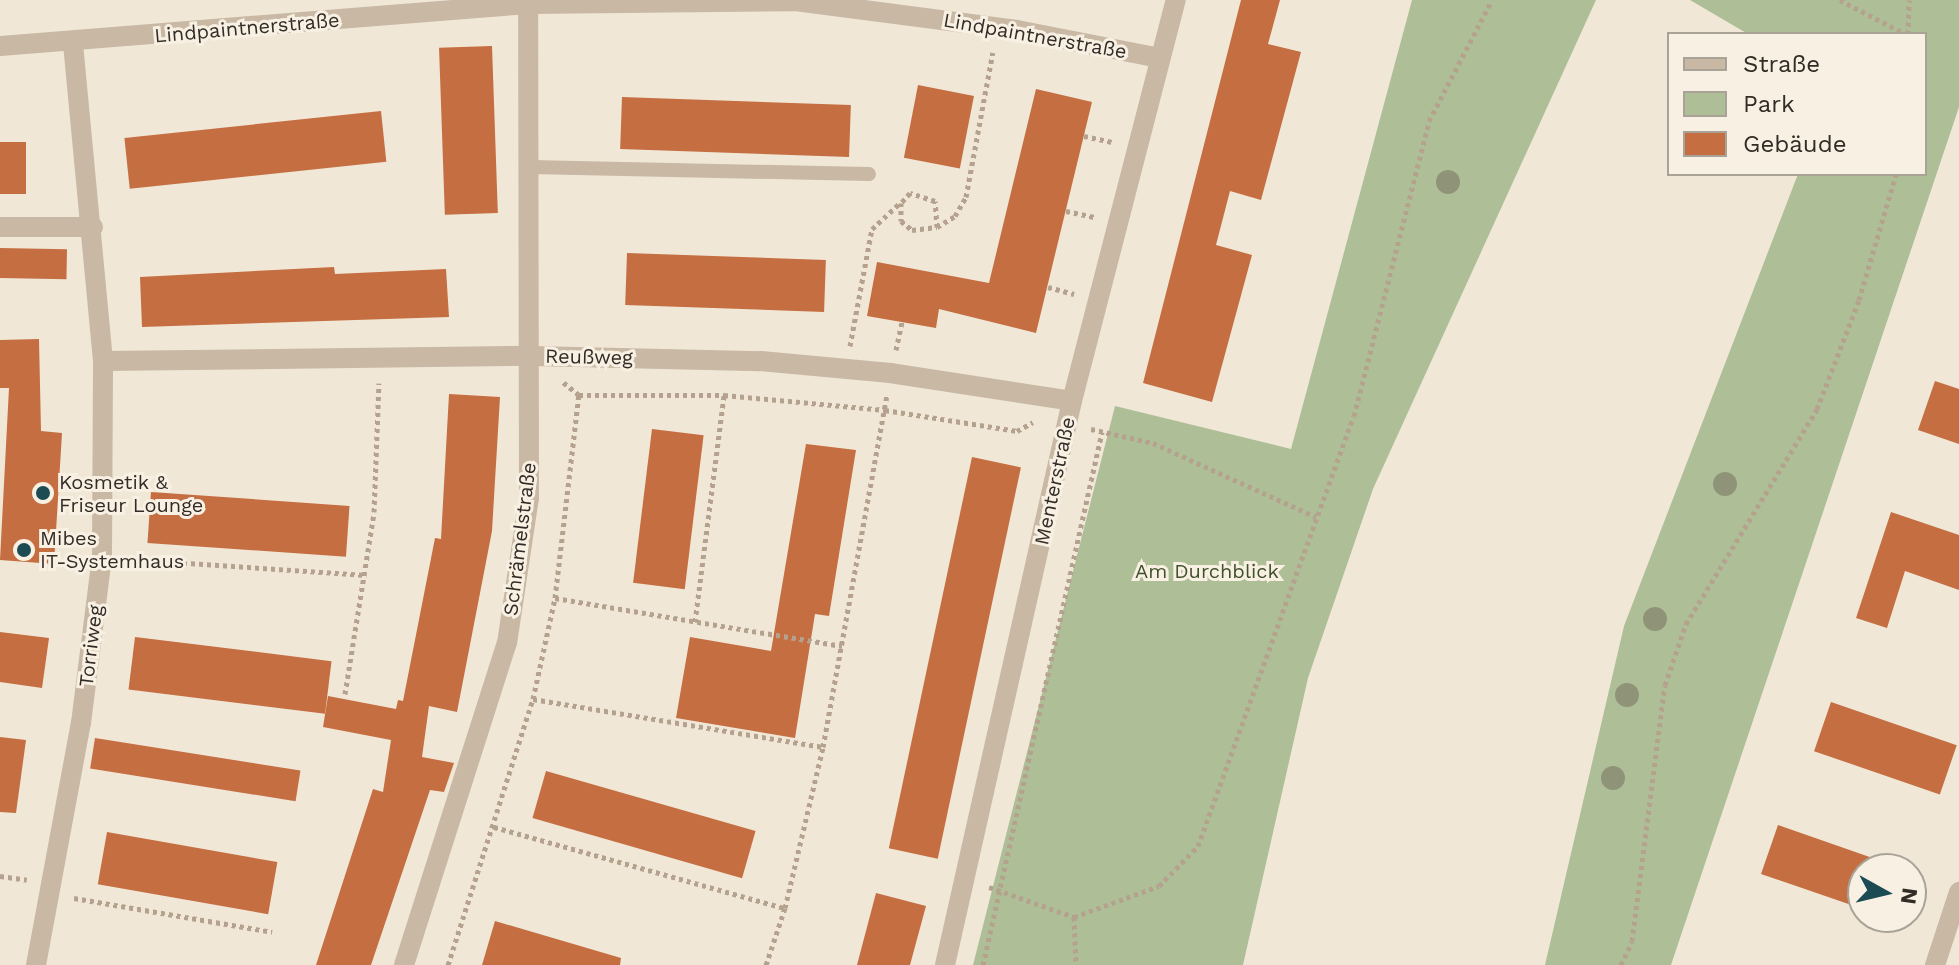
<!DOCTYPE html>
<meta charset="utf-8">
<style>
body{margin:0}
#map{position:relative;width:1959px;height:965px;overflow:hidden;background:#f0e7d7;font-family:"Work Sans",sans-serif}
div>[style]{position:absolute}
.green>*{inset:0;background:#aebf98}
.building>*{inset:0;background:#c56e41;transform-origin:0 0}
.path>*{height:5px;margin-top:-2.5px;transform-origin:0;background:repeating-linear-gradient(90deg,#b4a28e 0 4px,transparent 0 8px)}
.lane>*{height:14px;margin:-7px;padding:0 7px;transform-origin:7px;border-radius:7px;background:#c8b8a4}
.street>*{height:20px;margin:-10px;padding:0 10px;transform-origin:10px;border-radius:10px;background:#c8b8a4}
.trees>*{width:24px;height:24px;margin:-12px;border-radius:50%;background:#8f9478}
.dots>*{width:22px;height:22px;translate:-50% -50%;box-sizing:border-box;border:4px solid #f8f1e3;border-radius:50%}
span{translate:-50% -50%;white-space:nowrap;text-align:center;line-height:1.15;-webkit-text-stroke:6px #f8f1e3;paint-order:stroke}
.street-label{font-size:20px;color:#332b26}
.poi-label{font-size:20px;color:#332b26}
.left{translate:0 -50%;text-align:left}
.park-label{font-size:20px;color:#3f512a}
.legend{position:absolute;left:1667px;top:32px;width:260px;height:144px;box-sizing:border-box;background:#f8f1e3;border:2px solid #a9a297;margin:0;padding:10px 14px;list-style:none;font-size:24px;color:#332b26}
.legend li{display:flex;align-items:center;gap:16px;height:40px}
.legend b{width:40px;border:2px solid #a9a297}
.north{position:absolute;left:1847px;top:853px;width:80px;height:80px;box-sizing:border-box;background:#f8f1e3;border:2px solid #a9a297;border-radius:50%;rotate:98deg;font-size:22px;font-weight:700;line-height:32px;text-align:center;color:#332b26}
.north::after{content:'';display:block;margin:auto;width:28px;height:36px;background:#1c4b54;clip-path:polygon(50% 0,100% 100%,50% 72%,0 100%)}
</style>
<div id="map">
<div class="green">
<div style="clip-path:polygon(1412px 0,1596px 0,1373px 489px,1308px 678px,1243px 965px,973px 965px,1115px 406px,1291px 449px)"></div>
<div style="clip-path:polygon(1690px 0,1959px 0,1959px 107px,1671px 965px,1545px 965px,1624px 626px,1798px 174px,1925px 174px,1925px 34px,1748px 34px)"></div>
</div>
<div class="building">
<div style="clip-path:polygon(1241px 0,1280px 0,1268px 44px,1301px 52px,1261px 200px,1230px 191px,1216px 245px,1252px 255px,1212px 402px,1143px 383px)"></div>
<div style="left:492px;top:46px;width:167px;height:53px;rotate:88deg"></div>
<div style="left:918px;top:85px;width:57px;height:74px;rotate:11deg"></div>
<div style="clip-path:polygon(1036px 89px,1092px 102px,1036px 333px,939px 309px,936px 328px,867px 316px,877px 262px,989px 283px)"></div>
<div style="left:622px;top:97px;width:229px;height:52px;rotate:2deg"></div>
<div style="left:381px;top:111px;width:51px;height:258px;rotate:84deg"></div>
<div style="left:0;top:142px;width:26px;height:52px"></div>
<div style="left:0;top:248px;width:67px;height:30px;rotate:1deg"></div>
<div style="left:627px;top:253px;width:199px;height:52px;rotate:2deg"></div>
<div style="clip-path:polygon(334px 267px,335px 274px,446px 269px,449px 317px,142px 327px,140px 277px)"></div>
<div style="clip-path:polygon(39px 339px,41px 431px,62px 433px,54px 564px,0 560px,9px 388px,0 388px,0 340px)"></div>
<div style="clip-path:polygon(1935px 381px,1959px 389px,1959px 444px,1918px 430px)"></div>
<div style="clip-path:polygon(449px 394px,500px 397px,492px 531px,457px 712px,429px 706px,422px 757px,454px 763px,444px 792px,430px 790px,371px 965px,316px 965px,373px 789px,383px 792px,391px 740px,323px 727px,328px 696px,396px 709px,398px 700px,403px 701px,435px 538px,441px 539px)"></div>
<div style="left:652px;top:429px;width:52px;height:155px;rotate:7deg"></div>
<div style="clip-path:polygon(806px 444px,856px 450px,829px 616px,815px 614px,795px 738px,676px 718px,690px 637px,771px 651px)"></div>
<div style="left:972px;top:457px;width:50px;height:400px;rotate:12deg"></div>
<div style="left:151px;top:492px;width:199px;height:51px;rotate:4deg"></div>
<div style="clip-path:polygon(1891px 512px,1959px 535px,1959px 590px,1905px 571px,1887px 628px,1856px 618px)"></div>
<div style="clip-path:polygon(0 632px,49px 638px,42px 688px,0 682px)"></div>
<div style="left:135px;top:637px;width:198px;height:53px;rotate:7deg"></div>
<div style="left:1831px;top:702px;width:133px;height:52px;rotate:19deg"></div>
<div style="clip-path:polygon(0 737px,26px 740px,16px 813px,0 812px)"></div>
<div style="left:95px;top:738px;width:208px;height:31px;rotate:9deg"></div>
<div style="left:546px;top:771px;width:218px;height:49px;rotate:16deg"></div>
<div style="clip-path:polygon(1778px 825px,1884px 862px,1906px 869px,1863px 869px,1863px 909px,1802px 888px,1761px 874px)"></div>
<div style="left:107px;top:832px;width:173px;height:53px;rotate:10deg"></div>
<div style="clip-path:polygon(876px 893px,926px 906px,910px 965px,857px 965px)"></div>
<div style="clip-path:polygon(495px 921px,621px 958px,620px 965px,482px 965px)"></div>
</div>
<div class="path">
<div style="left:1840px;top:0;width:73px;rotate:27.6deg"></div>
<div style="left:1908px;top:34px;width:34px;rotate:-88deg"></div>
<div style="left:1084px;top:136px;width:29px;rotate:12deg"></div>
<div style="left:1066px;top:211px;width:29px;rotate:12deg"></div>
<div style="left:937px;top:227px;width:26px;rotate:-94deg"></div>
<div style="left:935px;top:201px;width:26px;rotate:-162deg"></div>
<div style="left:910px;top:193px;width:13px;rotate:132deg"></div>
<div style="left:901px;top:203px;width:18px;rotate:90deg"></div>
<div style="left:901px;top:221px;width:14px;rotate:39deg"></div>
<div style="left:912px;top:230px;width:25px;rotate:-7deg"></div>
<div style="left:937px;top:227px;width:21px;rotate:-31deg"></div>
<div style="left:955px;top:216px;width:22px;rotate:-60deg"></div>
<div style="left:966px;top:197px;width:147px;rotate:-79.5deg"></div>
<div style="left:1048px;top:287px;width:27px;rotate:15deg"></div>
<div style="left:850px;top:346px;width:119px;rotate:-79.4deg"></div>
<div style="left:872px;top:229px;width:38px;rotate:-43deg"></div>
<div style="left:896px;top:350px;width:29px;rotate:-78deg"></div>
<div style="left:579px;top:395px;width:145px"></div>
<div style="left:724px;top:395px;width:162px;rotate:5.3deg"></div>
<div style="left:885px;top:410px;width:134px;rotate:9deg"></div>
<div style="left:1017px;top:431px;width:18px;rotate:-29deg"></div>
<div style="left:1091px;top:429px;width:64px;rotate:12.7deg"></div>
<div style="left:1153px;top:443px;width:179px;rotate:24.4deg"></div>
<div style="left:127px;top:559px;width:240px;rotate:3.8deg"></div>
<div style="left:555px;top:598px;width:291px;rotate:9.5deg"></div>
<div style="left:695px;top:622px;width:229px;rotate:-82.7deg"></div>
<div style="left:345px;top:694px;width:184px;rotate:-80.9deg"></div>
<div style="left:374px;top:512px;width:129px;rotate:-87.8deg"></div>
<div style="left:533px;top:699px;width:294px;rotate:9.4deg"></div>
<div style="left:494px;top:827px;width:302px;rotate:15.6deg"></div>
<div style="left:0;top:876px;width:27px;rotate:8deg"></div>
<div style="left:989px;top:887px;width:90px;rotate:19.4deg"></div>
<div style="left:1074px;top:917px;width:90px;rotate:-20deg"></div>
<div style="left:1159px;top:886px;width:56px;rotate:-45.7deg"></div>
<div style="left:1198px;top:846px;width:457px;rotate:-70.1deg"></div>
<div style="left:1354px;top:416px;width:304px;rotate:-75.7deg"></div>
<div style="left:1429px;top:121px;width:136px;rotate:-62.5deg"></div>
<div style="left:74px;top:898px;width:201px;rotate:9.7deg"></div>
<div style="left:1074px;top:917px;width:48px;rotate:87.6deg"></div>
<div style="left:448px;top:965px;width:279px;rotate:-72.3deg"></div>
<div style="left:533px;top:699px;width:103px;rotate:-77.7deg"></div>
<div style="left:555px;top:598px;width:204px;rotate:-83.3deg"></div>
<div style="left:579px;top:395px;width:21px;rotate:-141deg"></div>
<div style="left:766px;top:965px;width:60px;rotate:-71.6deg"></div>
<div style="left:785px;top:908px;width:165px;rotate:-76.7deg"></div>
<div style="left:823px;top:747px;width:358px;rotate:-79.7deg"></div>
<div style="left:983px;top:965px;width:546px;rotate:-77.41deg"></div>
<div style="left:1621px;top:965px;width:26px;rotate:-65deg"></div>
<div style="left:1632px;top:941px;width:258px;rotate:-82.7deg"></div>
<div style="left:1665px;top:685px;width:65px;rotate:-71deg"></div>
<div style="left:1686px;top:624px;width:252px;rotate:-58.6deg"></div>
<div style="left:1817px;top:409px;width:117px;rotate:-68.9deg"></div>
<div style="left:1859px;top:300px;width:131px;rotate:-73.6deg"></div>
</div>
<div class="lane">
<div style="left:530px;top:167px;width:339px;rotate:1.2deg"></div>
</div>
<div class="street">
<div style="left:0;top:46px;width:530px;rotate:-4.55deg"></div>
<div style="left:528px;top:4px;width:267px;rotate:-0.6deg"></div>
<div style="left:795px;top:1px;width:224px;rotate:7.4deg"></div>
<div style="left:1017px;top:30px;width:146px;rotate:11.1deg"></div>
<div style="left:0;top:227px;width:93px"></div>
<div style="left:103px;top:361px;width:429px;rotate:-0.7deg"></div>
<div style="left:532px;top:356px;width:229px;rotate:1.3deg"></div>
<div style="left:761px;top:361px;width:130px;rotate:5.3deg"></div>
<div style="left:890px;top:373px;width:184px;rotate:8.7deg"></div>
<div style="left:36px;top:965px;width:246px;rotate:-79.5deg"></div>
<div style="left:81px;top:723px;width:168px;rotate:-82.8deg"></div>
<div style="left:102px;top:556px;width:195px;rotate:-89.7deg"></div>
<div style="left:103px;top:361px;width:319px;rotate:-95.4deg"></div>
<div style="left:404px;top:965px;width:338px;rotate:-72.3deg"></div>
<div style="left:507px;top:643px;width:147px;rotate:-81.4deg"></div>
<div style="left:529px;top:498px;width:498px;rotate:-90.1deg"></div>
<div style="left:945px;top:965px;width:578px;rotate:-77.31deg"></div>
<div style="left:1072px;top:401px;width:414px;rotate:-75.5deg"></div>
<div style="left:1935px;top:965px;width:77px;rotate:-71.8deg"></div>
</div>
<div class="trees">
<div style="left:1448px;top:182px"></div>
<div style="left:1725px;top:484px"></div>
<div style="left:1655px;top:619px"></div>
<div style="left:1627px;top:695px"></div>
<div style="left:1613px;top:778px"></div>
</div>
<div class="dots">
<div style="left:43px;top:493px;background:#1c4b54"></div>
<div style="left:24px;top:550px;background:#1c4b54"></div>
</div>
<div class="street-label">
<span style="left:247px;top:28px;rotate:-5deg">Lindpaintnerstraße</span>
<span style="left:1035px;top:36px;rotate:10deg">Lindpaintnerstraße</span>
<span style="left:589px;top:357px;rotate:1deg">Reußweg</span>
<span style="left:1055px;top:481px;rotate:-78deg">Menterstraße</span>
<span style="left:520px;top:539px;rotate:-83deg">Schrämelstraße</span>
<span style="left:91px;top:646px;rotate:-83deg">Torriweg</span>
</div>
<div class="poi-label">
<span class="left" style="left:59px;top:494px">Kosmetik &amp;<br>Friseur Lounge</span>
<span class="left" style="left:40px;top:550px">Mibes<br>IT-Systemhaus</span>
</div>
<div class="park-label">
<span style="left:1207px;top:571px">Am Durchblick</span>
</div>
<ul class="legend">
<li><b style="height:10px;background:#c8b8a4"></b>Straße</li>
<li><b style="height:22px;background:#aebf98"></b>Park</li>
<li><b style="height:22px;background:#c56e41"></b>Gebäude</li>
</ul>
<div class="north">N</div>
</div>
